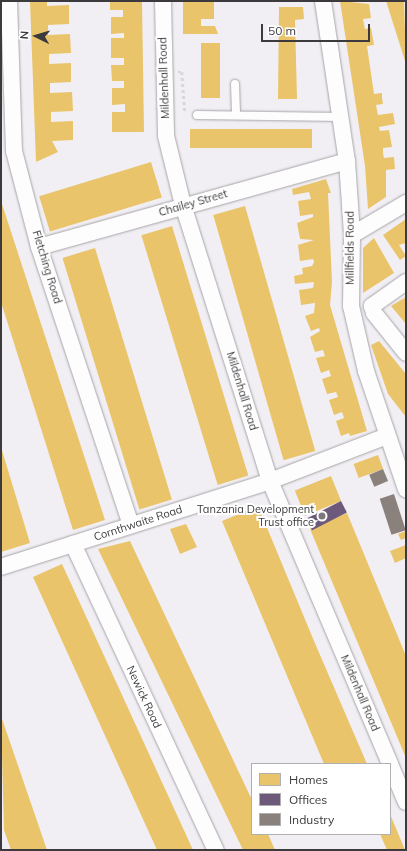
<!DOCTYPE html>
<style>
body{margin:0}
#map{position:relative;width:407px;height:851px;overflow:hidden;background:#f2eff4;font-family:Mulish,sans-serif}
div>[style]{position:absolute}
.homes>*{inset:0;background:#e9c46a;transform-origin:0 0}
.offices>*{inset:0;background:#6d597a;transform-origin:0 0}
.industry>*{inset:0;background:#8a817c;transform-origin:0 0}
.path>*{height:2.5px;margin-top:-1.25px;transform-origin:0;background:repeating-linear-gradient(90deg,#d7d6d7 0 3px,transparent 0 6px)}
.roads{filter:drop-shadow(0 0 1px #a6a4a7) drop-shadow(0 0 1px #a6a4a7)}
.lane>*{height:8px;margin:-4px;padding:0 4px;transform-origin:4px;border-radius:4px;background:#fdfdfd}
.street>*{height:16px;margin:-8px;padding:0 8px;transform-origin:8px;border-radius:8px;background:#fdfdfd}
.dots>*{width:11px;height:11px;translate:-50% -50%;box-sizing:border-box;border:2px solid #fff;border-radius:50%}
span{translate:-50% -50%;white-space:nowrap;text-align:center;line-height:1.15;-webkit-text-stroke:4px #fff;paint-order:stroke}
.street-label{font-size:11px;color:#3c3a3d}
.poi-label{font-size:11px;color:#3c3a3d}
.right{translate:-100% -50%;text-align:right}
.frame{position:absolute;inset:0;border:2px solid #3c3a3d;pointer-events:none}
.legend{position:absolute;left:251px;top:763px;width:140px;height:72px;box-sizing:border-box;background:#fff;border:1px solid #b1b0b1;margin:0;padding:5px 7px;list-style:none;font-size:12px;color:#3c3a3d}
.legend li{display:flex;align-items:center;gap:8px;height:20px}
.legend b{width:20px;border:1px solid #b1b0b1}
.north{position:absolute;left:16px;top:16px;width:40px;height:40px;-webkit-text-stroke:3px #fff;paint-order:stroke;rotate:275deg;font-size:11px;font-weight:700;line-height:16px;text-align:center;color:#3c3a3d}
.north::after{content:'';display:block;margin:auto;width:14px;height:18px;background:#3c3a3d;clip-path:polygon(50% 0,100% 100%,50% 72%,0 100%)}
.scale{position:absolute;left:261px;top:24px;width:109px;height:18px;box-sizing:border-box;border:2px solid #3c3a3d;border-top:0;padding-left:5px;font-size:12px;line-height:14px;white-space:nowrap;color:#3c3a3d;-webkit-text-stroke:3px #fff;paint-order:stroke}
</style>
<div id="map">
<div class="homes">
<div style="clip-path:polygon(30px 1px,47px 1px,47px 6px,69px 5px,69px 24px,48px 25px,48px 35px,70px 34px,71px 53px,49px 54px,49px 64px,71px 63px,71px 82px,50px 83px,50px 93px,72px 92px,73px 111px,51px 112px,51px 122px,73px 121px,73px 140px,52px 141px,58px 152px,36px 162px)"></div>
<div style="clip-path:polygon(110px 1px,142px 1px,144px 132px,112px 132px,112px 112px,125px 112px,125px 104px,112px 105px,112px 88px,124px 88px,124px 81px,112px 81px,111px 65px,124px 65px,124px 58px,111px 58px,111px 38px,124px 38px,124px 33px,111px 34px,111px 17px,123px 17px,123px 10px,110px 10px)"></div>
<div style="clip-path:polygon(183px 1px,214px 2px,214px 19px,201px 19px,201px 26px,215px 26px,218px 34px,183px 34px)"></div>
<div style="clip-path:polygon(340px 1px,369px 4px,371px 18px,363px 19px,365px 29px,371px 28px,374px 45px,367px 46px,374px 94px,382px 93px,382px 98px,383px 104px,376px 105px,378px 115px,393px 113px,395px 124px,379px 127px,380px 131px,389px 130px,392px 147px,383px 148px,383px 153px,384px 158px,394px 157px,395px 169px,386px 170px,386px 197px,368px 209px,365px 166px)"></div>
<div style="clip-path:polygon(386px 1px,404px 1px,406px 64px)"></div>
<div style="clip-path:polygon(279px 7px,303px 7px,304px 19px,295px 20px,297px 99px,278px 99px)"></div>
<div style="left:220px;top:43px;width:55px;height:19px;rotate:90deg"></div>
<div style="left:312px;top:129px;width:19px;height:122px;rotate:90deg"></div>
<div style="left:151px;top:162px;width:37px;height:117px;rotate:73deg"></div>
<div style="clip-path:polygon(326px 179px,331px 193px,328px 193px,332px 282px,330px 305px,367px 431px,350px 436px,349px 433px,341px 436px,336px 421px,344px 418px,342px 412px,334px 415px,329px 400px,338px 397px,336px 392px,327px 394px,322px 379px,331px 376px,329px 370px,321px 373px,316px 358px,325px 356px,323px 350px,315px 352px,310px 337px,320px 331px,319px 328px,311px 331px,305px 316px,314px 313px,315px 303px,301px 305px,299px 290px,313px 288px,314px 282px,295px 284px,294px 276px,303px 274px,302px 268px,312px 266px,314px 262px,313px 259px,300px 261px,298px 245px,314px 240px,300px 239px,297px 223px,313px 217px,313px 214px,300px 216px,298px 201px,311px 199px,309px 192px,293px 195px,292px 189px)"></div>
<div style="clip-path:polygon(1px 201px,105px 520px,73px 530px,1px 302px)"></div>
<div style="left:245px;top:206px;width:255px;height:33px;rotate:74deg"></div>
<div style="clip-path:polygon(406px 219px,406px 243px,399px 245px,406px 256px,400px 260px,383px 235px)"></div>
<div style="left:172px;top:226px;width:261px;height:32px;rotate:73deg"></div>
<div style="clip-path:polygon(374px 238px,394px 273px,363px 293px,363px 248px)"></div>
<div style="left:95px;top:248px;width:263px;height:34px;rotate:73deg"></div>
<div style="clip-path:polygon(406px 297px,406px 324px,391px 306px)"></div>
<div style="clip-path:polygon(379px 341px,406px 374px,406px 417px,388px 394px,371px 345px)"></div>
<div style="clip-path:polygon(1px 447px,30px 543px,1px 552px)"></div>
<div style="left:378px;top:455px;width:15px;height:26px;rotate:70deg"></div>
<div style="left:331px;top:476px;width:27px;height:39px;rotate:68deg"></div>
<div style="clip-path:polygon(258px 506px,314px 641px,367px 764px,324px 764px,222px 521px)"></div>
<div style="clip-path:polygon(347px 513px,406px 656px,406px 758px,310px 529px)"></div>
<div style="clip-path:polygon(186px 524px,197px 547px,180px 554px,170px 529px)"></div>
<div style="clip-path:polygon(406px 531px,406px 538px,401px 540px,398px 534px)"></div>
<div style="clip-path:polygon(130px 541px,252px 800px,252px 834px,268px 834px,275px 850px,243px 850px,98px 549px)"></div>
<div style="clip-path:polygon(406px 545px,406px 558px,395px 563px,390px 551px)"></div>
<div style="clip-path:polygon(62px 564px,106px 660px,193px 850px,157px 850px,137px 806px,33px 577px)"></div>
<div style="clip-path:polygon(1px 716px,47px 850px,11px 850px,4px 830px)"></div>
<div style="clip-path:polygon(390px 814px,405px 850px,387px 850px,380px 834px,390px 834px)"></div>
</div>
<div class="offices">
<div style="left:341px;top:501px;width:13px;height:39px;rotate:63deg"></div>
</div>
<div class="industry">
<div style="left:383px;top:469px;width:13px;height:15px;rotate:67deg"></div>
<div style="left:394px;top:494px;width:38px;height:15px;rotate:72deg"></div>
</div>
<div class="path">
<div style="left:178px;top:72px;width:4px"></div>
<div style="left:182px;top:72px;width:41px;rotate:85.8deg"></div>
</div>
<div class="roads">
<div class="lane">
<div style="left:235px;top:84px;width:31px;rotate:88deg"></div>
<div style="left:197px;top:115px;width:144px;rotate:0.8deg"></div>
</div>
<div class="street">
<div style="left:9px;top:1px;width:150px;rotate:88.1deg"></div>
<div style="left:14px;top:151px;width:99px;rotate:75.4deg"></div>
<div style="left:39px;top:247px;width:293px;rotate:71.7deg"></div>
<div style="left:163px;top:1px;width:135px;rotate:88.7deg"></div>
<div style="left:166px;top:136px;width:71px;rotate:76.2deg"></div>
<div style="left:183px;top:205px;width:289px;rotate:72.5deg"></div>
<div style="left:270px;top:481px;width:307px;rotate:67deg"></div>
<div style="left:323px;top:1px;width:162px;rotate:81.5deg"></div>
<div style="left:347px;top:161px;width:74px;rotate:86.1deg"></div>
<div style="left:352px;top:235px;width:71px;rotate:90.8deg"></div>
<div style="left:351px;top:306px;width:67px;rotate:77deg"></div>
<div style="left:366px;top:371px;width:125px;rotate:71.3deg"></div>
<div style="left:352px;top:235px;width:63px;rotate:-30.7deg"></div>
<div style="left:39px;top:247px;width:320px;rotate:-15.6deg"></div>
<div style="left:406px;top:282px;width:42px;rotate:144.8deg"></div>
<div style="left:372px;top:306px;width:7px;rotate:74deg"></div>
<div style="left:374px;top:313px;width:51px;rotate:51.3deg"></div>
<div style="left:73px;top:544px;width:338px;rotate:65deg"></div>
<div style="left:1px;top:567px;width:282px;rotate:-17.7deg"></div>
<div style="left:270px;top:481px;width:125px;rotate:-21deg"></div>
<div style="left:390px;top:764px;width:41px;rotate:67.2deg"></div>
</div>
</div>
<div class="dots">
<div style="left:322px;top:516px;background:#7c797d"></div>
</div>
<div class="street-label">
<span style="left:164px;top:78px;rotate:-92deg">Mildenhall Road</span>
<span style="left:193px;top:203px;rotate:-16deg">Chailey Street</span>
<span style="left:350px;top:248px;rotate:-90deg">Millfields Road</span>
<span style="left:47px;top:267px;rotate:73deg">Fletching Road</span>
<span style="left:242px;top:391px;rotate:73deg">Mildenhall Road</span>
<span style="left:138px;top:523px;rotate:-18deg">Cornthwaite Road</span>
<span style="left:360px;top:693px;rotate:67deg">Mildenhall Road</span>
<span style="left:144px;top:697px;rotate:65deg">Newick Road</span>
</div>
<div class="poi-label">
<span class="right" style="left:314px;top:516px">Tanzania Development<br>Trust office</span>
</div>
<div class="frame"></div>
<ul class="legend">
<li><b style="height:11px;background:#e9c46a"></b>Homes</li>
<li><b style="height:11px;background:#6d597a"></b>Offices</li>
<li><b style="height:11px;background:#8a817c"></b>Industry</li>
</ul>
<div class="north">N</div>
<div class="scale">50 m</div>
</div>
